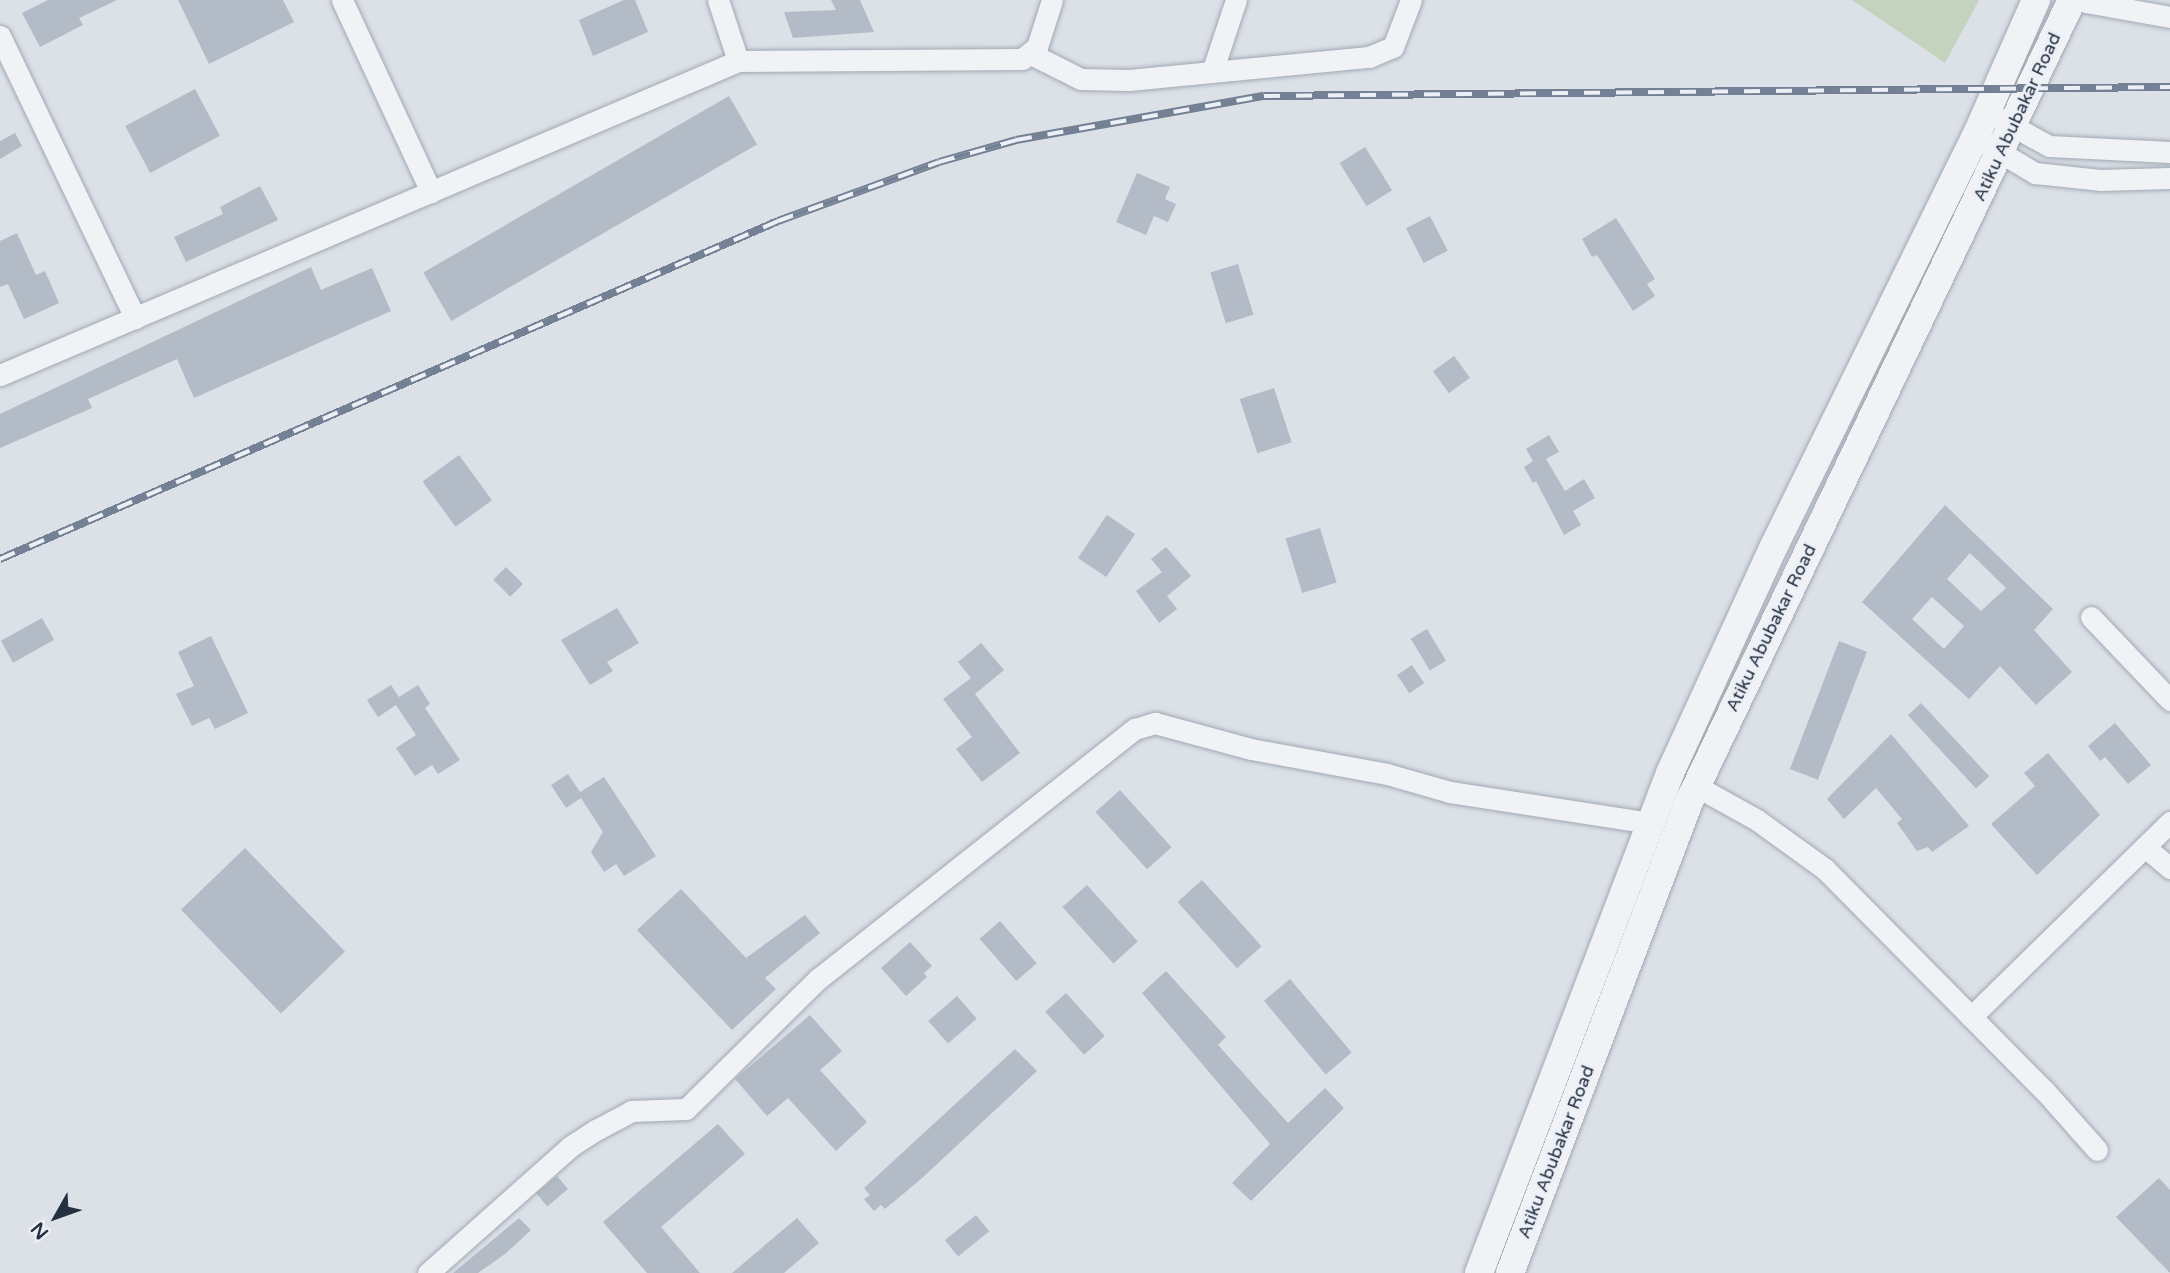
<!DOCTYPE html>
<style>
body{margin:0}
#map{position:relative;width:2170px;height:1273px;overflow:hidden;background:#dce1e8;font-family:"Varela Round",sans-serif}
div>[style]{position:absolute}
.green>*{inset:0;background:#c3d3bd}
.building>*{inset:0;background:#b3bbc6;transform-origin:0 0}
.roads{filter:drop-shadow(0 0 2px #a1a8b2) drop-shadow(0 0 2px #a1a8b2)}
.minor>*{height:21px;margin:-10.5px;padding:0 10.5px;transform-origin:10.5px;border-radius:10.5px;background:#f0f2f6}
.tertiary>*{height:28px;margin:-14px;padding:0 14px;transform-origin:14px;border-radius:14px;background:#f0f2f6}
.rail>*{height:8px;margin-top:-4px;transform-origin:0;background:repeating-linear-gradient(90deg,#ecf0f6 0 16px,#748194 0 32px);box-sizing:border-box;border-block:2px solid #748194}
span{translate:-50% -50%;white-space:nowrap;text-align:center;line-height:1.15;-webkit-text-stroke:6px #ecf0f6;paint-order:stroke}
.street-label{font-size:18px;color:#242f40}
.north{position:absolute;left:21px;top:1182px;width:70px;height:70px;-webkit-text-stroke:5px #ecf0f6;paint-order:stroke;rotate:230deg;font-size:19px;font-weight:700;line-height:28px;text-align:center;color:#242f40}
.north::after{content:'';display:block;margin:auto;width:24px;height:32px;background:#242f40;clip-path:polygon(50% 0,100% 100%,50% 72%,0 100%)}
</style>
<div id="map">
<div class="green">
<div style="clip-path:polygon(1852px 0,1979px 0,1945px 63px)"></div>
</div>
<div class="building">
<div style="clip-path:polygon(48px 0,117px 0,79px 18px,83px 25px,40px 47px,22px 13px)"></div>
<div style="clip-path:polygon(178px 0,283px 0,294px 22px,209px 64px)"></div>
<div style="clip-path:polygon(624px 0,635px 0,648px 32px,593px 56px,579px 20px)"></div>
<div style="clip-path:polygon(831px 0,860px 0,874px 32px,793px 38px,784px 12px,836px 10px)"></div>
<div style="left:195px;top:89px;width:53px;height:79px;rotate:62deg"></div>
<div style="left:729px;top:96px;width:56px;height:353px;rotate:60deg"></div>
<div style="clip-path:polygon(15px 133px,22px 146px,0 159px,0 141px)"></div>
<div style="left:1365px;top:147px;width:51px;height:30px;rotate:58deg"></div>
<div style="clip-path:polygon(1137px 173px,1170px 187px,1165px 199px,1176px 204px,1168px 222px,1154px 216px,1146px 235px,1116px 222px)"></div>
<div style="clip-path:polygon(260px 186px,278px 220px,186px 262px,174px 237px,223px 214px,220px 207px)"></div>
<div style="left:1430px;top:216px;width:39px;height:27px;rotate:63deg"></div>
<div style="clip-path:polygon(1616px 218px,1655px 279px,1647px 284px,1655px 296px,1633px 311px,1597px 255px,1592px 257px,1582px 239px)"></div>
<div style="clip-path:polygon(17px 233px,36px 275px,45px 271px,59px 303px,24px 319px,8px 284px,0 287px,0 241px)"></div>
<div style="left:1238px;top:264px;width:53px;height:29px;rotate:73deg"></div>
<div style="clip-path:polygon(311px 267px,321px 290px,372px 268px,391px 311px,194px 398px,177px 359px,88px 399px,92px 408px,0 448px,0 414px)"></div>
<div style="left:1454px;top:356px;width:27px;height:26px;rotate:54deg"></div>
<div style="left:1274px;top:388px;width:57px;height:36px;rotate:72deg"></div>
<div style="clip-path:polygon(1549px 435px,1559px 452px,1546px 459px,1565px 491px,1584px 479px,1595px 498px,1573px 511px,1581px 525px,1564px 535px,1536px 481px,1533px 483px,1524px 467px,1533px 461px,1526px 449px)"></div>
<div style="left:459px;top:455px;width:56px;height:45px;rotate:54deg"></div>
<div style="clip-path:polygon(evenodd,1945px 505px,2053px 609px,2034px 630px,2072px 672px,2036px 705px,2000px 666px,1969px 699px,1862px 602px,1945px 505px,1970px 553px,2006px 588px,1981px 611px,1947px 579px,1970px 553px,1945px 505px,1932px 597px,1964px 626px,1944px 649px,1912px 619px,1932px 597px)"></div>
<div style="left:1107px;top:515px;width:34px;height:52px;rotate:34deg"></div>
<div style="left:1320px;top:528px;width:57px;height:36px;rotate:73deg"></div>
<div style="clip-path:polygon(1166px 547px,1191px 576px,1167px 596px,1177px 609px,1159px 623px,1136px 591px,1162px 572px,1151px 559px)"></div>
<div style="left:506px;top:567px;width:24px;height:18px;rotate:45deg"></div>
<div style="clip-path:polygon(617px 608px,639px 643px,607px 662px,613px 671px,590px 685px,561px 640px)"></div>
<div style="left:42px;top:618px;width:25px;height:47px;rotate:61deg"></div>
<div style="left:1427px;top:629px;width:37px;height:19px;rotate:59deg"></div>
<div style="clip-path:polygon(211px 636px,248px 713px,215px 729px,209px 718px,192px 726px,176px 694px,194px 686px,178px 652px)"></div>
<div style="left:1839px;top:641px;width:30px;height:137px;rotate:21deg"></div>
<div style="clip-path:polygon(981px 643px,1004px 670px,975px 694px,1020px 753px,982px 782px,956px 749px,972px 737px,943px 699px,971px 678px,958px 662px)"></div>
<div style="left:1412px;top:665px;width:22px;height:18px;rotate:56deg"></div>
<div style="clip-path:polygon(391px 685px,399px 697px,418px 685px,430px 704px,425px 708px,460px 760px,438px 774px,432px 765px,415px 776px,396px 748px,416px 735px,396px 705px,378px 717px,367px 700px)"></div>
<div style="left:1921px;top:703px;width:100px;height:18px;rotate:47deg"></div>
<div style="clip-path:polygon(2115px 723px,2151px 765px,2128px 784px,2105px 757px,2100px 761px,2088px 746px)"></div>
<div style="clip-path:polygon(1891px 734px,1969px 826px,1932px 852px,1928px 847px,1917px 851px,1897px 823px,1902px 819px,1876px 788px,1844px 819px,1827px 799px)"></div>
<div style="clip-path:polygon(2048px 753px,2100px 815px,2037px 875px,1991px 824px,2035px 786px,2024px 773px)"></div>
<div style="clip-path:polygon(568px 774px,580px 792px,604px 777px,656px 856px,624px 876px,616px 864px,604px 872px,591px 852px,603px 832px,581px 798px,566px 808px,551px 785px)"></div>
<div style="left:1120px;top:790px;width:77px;height:33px;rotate:48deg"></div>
<div style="left:245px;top:848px;width:144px;height:89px;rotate:46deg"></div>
<div style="left:1202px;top:880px;width:89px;height:33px;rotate:48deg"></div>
<div style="left:1087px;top:885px;width:76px;height:33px;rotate:48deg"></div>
<div style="clip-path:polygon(681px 889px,746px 958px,805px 915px,820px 933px,765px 978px,776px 989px,732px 1030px,637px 930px)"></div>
<div style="left:1000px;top:921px;width:56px;height:27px;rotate:49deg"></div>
<div style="clip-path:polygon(910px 942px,932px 966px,924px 973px,927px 977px,906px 996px,881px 968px)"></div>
<div style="clip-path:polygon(1166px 971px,1226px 1037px,1218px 1045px,1288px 1123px,1325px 1088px,1344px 1108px,1251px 1201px,1232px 1183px,1270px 1144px,1142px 993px)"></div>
<div style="left:1290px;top:979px;width:96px;height:34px;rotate:50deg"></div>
<div style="left:1066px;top:993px;width:58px;height:28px;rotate:48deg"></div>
<div style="left:957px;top:996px;width:30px;height:38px;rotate:49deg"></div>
<div style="clip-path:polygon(810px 1015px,842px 1051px,820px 1070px,867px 1122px,836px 1151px,788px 1098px,767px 1116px,735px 1079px)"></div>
<div style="clip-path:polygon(1015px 1049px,1037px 1071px,921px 1179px,885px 1209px,881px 1205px,874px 1211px,864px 1199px,870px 1195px,864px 1188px)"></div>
<div style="clip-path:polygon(718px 1124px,745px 1154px,661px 1227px,700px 1273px,647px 1273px,603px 1222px)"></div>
<div style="left:557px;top:1176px;width:17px;height:27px;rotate:50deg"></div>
<div style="clip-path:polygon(2159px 1178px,2170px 1190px,2170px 1273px,2116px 1217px)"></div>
<div style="left:976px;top:1215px;width:21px;height:40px;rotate:51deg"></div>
<div style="clip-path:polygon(519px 1218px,531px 1230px,505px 1254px,478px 1273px,453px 1273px)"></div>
<div style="clip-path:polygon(797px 1218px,819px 1243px,784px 1273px,732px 1273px)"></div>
</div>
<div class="roads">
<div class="minor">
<div style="left:342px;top:0;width:212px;rotate:65.1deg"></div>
<div style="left:718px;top:0;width:64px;rotate:71.8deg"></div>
<div style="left:2075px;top:0;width:97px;rotate:10.1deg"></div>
<div style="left:0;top:36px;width:313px;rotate:64.4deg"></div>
<div style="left:1031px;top:54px;width:56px;rotate:26.6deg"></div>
<div style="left:1081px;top:79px;width:48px;rotate:1.2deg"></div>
<div style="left:1129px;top:80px;width:241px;rotate:-5.5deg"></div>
<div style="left:1369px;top:57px;width:26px;rotate:-23deg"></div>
<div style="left:1393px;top:47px;width:50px;rotate:-69deg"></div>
<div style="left:1213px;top:69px;width:73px;rotate:-71.6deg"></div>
<div style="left:1987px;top:112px;width:71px;rotate:28.7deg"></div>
<div style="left:2049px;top:146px;width:121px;rotate:2.8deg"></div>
<div style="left:1988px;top:145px;width:55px;rotate:30.8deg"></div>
<div style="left:2035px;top:173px;width:65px;rotate:6.1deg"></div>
<div style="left:2100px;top:180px;width:70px;rotate:-1.6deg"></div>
<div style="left:0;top:375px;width:802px;rotate:-23.05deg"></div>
<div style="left:738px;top:61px;width:284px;rotate:-0.4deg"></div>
<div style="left:1022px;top:59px;width:19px;rotate:-39deg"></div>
<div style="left:1037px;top:47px;width:49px;rotate:-72.3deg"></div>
<div style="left:2091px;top:617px;width:115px;rotate:46.4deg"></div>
<div style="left:1696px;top:786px;width:70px;rotate:29.1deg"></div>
<div style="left:1757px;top:820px;width:84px;rotate:35.8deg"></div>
<div style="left:1825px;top:869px;width:311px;rotate:45.3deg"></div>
<div style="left:2044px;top:1090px;width:80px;rotate:48.5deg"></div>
<div style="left:2145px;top:847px;width:33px;rotate:40deg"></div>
<div style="left:1971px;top:1017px;width:279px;rotate:-44.4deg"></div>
<div style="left:428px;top:1273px;width:191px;rotate:-41.6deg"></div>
<div style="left:571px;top:1146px;width:30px;rotate:-33deg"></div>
<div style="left:596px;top:1130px;width:40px;rotate:-28deg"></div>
<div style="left:631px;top:1111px;width:55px;rotate:-2.1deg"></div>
<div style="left:686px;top:1109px;width:185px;rotate:-44.6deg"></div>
<div style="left:818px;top:979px;width:404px;rotate:-38.3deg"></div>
<div style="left:1135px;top:729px;width:21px;rotate:-17deg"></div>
<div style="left:1155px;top:723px;width:99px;rotate:15.2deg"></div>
<div style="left:1251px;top:749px;width:138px;rotate:10.4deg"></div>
<div style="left:1387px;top:774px;width:66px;rotate:15.9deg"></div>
<div style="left:1450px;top:792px;width:202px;rotate:8.8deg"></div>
</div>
<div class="tertiary">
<div style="left:1479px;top:1273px;width:535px;rotate:-69.09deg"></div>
<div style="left:1670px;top:773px;width:250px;rotate:-65.4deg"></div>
<div style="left:1774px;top:546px;width:457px;rotate:-63.8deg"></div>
<div style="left:1976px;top:136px;width:149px;rotate:-66.2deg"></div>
<div style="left:1510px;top:1273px;width:499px;rotate:-69.2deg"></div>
<div style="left:1687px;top:806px;width:893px;rotate:-64.47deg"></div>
</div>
</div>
<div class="rail">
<div style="left:0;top:559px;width:848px;rotate:-23.48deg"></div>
<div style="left:778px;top:221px;width:171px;rotate:-20.1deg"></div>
<div style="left:939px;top:162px;width:80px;rotate:-15.9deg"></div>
<div style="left:1016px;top:140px;width:252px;rotate:-10.1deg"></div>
<div style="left:1264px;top:96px;width:906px;rotate:-0.57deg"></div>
</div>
<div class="street-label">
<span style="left:2017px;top:117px;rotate:-65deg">Atiku Abubakar Road</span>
<span style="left:1771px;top:628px;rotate:-64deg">Atiku Abubakar Road</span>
<span style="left:1556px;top:1152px;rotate:-69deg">Atiku Abubakar Road</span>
</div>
<div class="north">N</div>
</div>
